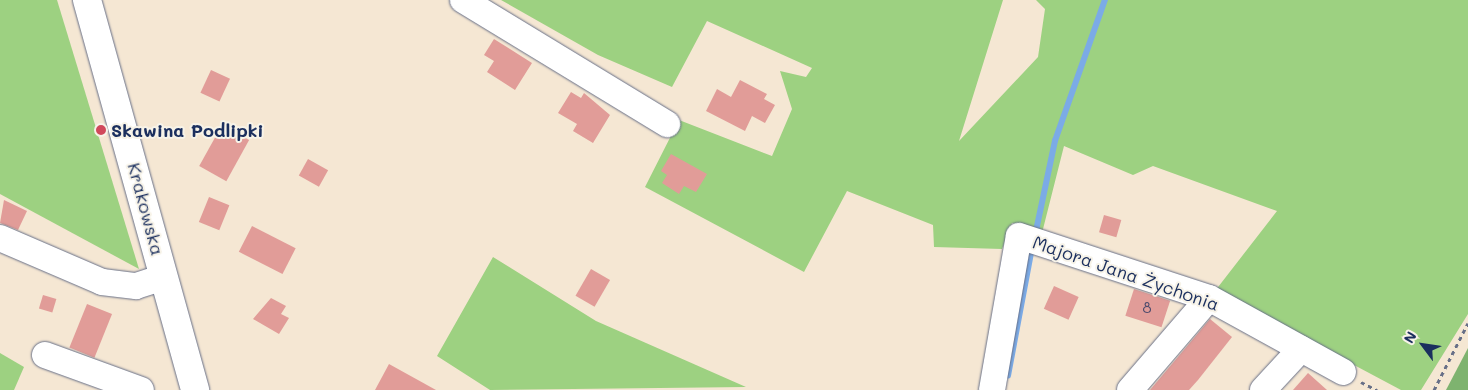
<!DOCTYPE html>
<meta charset="utf-8">
<style>
body{margin:0}
#map{position:relative;width:1468px;height:390px;overflow:hidden;background:#f5e7d3;font-family:Mali,sans-serif}
div>[style]{position:absolute}
.green>*{inset:0;background:#9dd181}
.forest>*{inset:0;background:#7eb36f}
.stream>*{height:5.5px;margin:-2.75px;padding:0 2.75px;transform-origin:2.75px;border-radius:2.75px;background:#7babe6}
.building>*{inset:0;background:#e19c98;transform-origin:0 0}
.path>*{height:3px;margin-top:-1.5px;transform-origin:0;background:repeating-linear-gradient(90deg,#676f87 0 4px,transparent 0 8px)}
.roads{filter:drop-shadow(0 0 1px #676f87) drop-shadow(0 0 1px #676f87)}
.minor>*{height:26px;margin:-13px;padding:0 13px;transform-origin:13px;border-radius:13px;background:#fff}
.major>*{height:28px;margin:-14px;padding:0 14px;transform-origin:14px;border-radius:14px;background:#fff}
.dots>*{width:14px;height:14px;translate:-50% -50%;box-sizing:border-box;border:2px solid #f7f3e8;border-radius:50%}
span{translate:-50% -50%;white-space:nowrap;text-align:center;line-height:1.15;-webkit-text-stroke:4px #f7f3e8;paint-order:stroke}
.number-label{font-size:15px;color:#4c4a6c}
.number-label span{-webkit-text-stroke-width:0}
.poi-label{font-size:18px;color:#1b2f5e;font-weight:700}
.left{translate:0 -50%;text-align:left}
.street-label{font-size:18px;color:#1b2f5e}
.north{position:absolute;left:1398px;top:320px;width:50px;height:50px;-webkit-text-stroke:4px #f7f3e8;paint-order:stroke;rotate:301deg;font-size:14px;font-weight:700;line-height:20px;text-align:center;color:#1b2f5e}
.north::after{content:'';display:block;margin:auto;width:18px;height:22px;background:#1b2f5e;clip-path:polygon(50% 0,100% 100%,50% 72%,0 100%)}
</style>
<div id="map">
<div class="green">
<div style="clip-path:polygon(0 0,57px 0,139px 269px,0 194px)"></div>
<div style="clip-path:polygon(501px 0,1003px 0,959px 141px,1038px 57px,1045px 9px,1036px 0,1468px 0,1468px 314px,1421px 390px,1401px 390px,1215px 291px,1277px 211px,1153px 166px,1133px 175px,1064px 146px,1042px 233px,1012px 223px,1002px 249px,934px 247px,933px 225px,847px 191px,804px 272px,645px 187px,679px 120px,772px 156px,792px 109px,780px 71px,806px 77px,812px 68px,707px 21px,672px 87px,598px 55px)"></div>
<div style="clip-path:polygon(493px 257px,596px 321px,746px 387px,490px 390px,437px 356px)"></div>
<div style="clip-path:polygon(0 353px,24px 367px,14px 390px,0 390px)"></div>
</div>
<div class="forest">
<div style="clip-path:polygon(1468px 348px,1468px 390px,1446px 390px)"></div>
</div>
<div class="stream">
<div style="left:1036px;top:231px;width:92px;rotate:-78.1deg"></div>
<div style="left:1055px;top:141px;width:150px;rotate:-70.5deg"></div>
<div style="left:1008px;top:376px;width:130px;rotate:-79.4deg"></div>
</div>
<div class="building">
<div style="clip-path:polygon(494px 39px,532px 63px,515px 90px,487px 72px,494px 61px,484px 55px)"></div>
<div style="left:211px;top:70px;width:21px;height:25px;rotate:25deg"></div>
<div style="clip-path:polygon(740px 80px,767px 94px,764px 99px,775px 105px,765px 123px,752px 116px,745px 131px,706px 111px,717px 89px,731px 97px)"></div>
<div style="clip-path:polygon(571px 92px,581px 98px,584px 93px,610px 115px,593px 143px,573px 131px,577px 124px,558px 113px)"></div>
<div style="left:222px;top:125px;width:31px;height:47px;rotate:29deg"></div>
<div style="clip-path:polygon(671px 154px,707px 174px,696px 192px,684px 186px,679px 194px,662px 183px,667px 175px,661px 171px)"></div>
<div style="left:308px;top:159px;width:23px;height:19px;rotate:29deg"></div>
<div style="left:209px;top:197px;width:22px;height:27px;rotate:22deg"></div>
<div style="clip-path:polygon(4px 200px,27px 211px,18px 230px,0 223px)"></div>
<div style="left:1104px;top:215px;width:18px;height:18px;rotate:16deg"></div>
<div style="left:252px;top:226px;width:49px;height:29px;rotate:27deg"></div>
<div style="left:591px;top:269px;width:22px;height:31px;rotate:30deg"></div>
<div style="left:1054px;top:286px;width:27px;height:25px;rotate:24deg"></div>
<div style="left:1134px;top:289px;width:38px;height:28px;rotate:18deg"></div>
<div style="left:43px;top:295px;width:14px;height:14px;rotate:17deg"></div>
<div style="clip-path:polygon(271px 298px,286px 306px,281px 314px,289px 318px,279px 334px,253px 319px)"></div>
<div style="left:87px;top:304px;width:27px;height:47px;rotate:22deg"></div>
<div style="clip-path:polygon(1210px 319px,1232px 337px,1198px 380px,1189px 390px,1150px 390px)"></div>
<div style="clip-path:polygon(389px 364px,436px 390px,375px 390px)"></div>
<div style="clip-path:polygon(1308px 373px,1327px 390px,1293px 390px)"></div>
</div>
<div class="path">
<div style="left:1361px;top:382px;width:18px;rotate:27deg"></div>
<div style="left:1434px;top:390px;width:75px;rotate:-63.1deg"></div>
</div>
<div class="roads">
<div class="minor">
<div style="left:463px;top:0;width:239px;rotate:31.3deg"></div>
<div style="left:0;top:238px;width:111px;rotate:23.3deg"></div>
<div style="left:102px;top:282px;width:34px;rotate:7deg"></div>
<div style="left:136px;top:286px;width:29px;rotate:-18deg"></div>
<div style="left:45px;top:355px;width:102px;rotate:20deg"></div>
<div style="left:992px;top:390px;width:156px;rotate:-80.1deg"></div>
<div style="left:1019px;top:236px;width:200px;rotate:18.1deg"></div>
<div style="left:1209px;top:298px;width:153px;rotate:28.9deg"></div>
<div style="left:1130px;top:390px;width:121px;rotate:-49.3deg"></div>
<div style="left:1263px;top:390px;width:56px;rotate:-47.2deg"></div>
</div>
<div class="major">
<div style="left:87px;top:0;width:405px;rotate:74.5deg"></div>
</div>
</div>
<div class="dots">
<div style="left:101px;top:130px;background:#d1495b"></div>
</div>
<div class="number-label">
<span style="left:1147px;top:308px">8</span>
</div>
<div class="poi-label">
<span class="left" style="left:111px;top:130px">Skawina Podlipki</span>
</div>
<div class="street-label">
<span style="left:146px;top:209px;rotate:75deg">Krakowska</span>
<span style="left:1126px;top:273px;rotate:19deg">Majora Jana Żychonia</span>
</div>
<div class="north">N</div>
</div>
